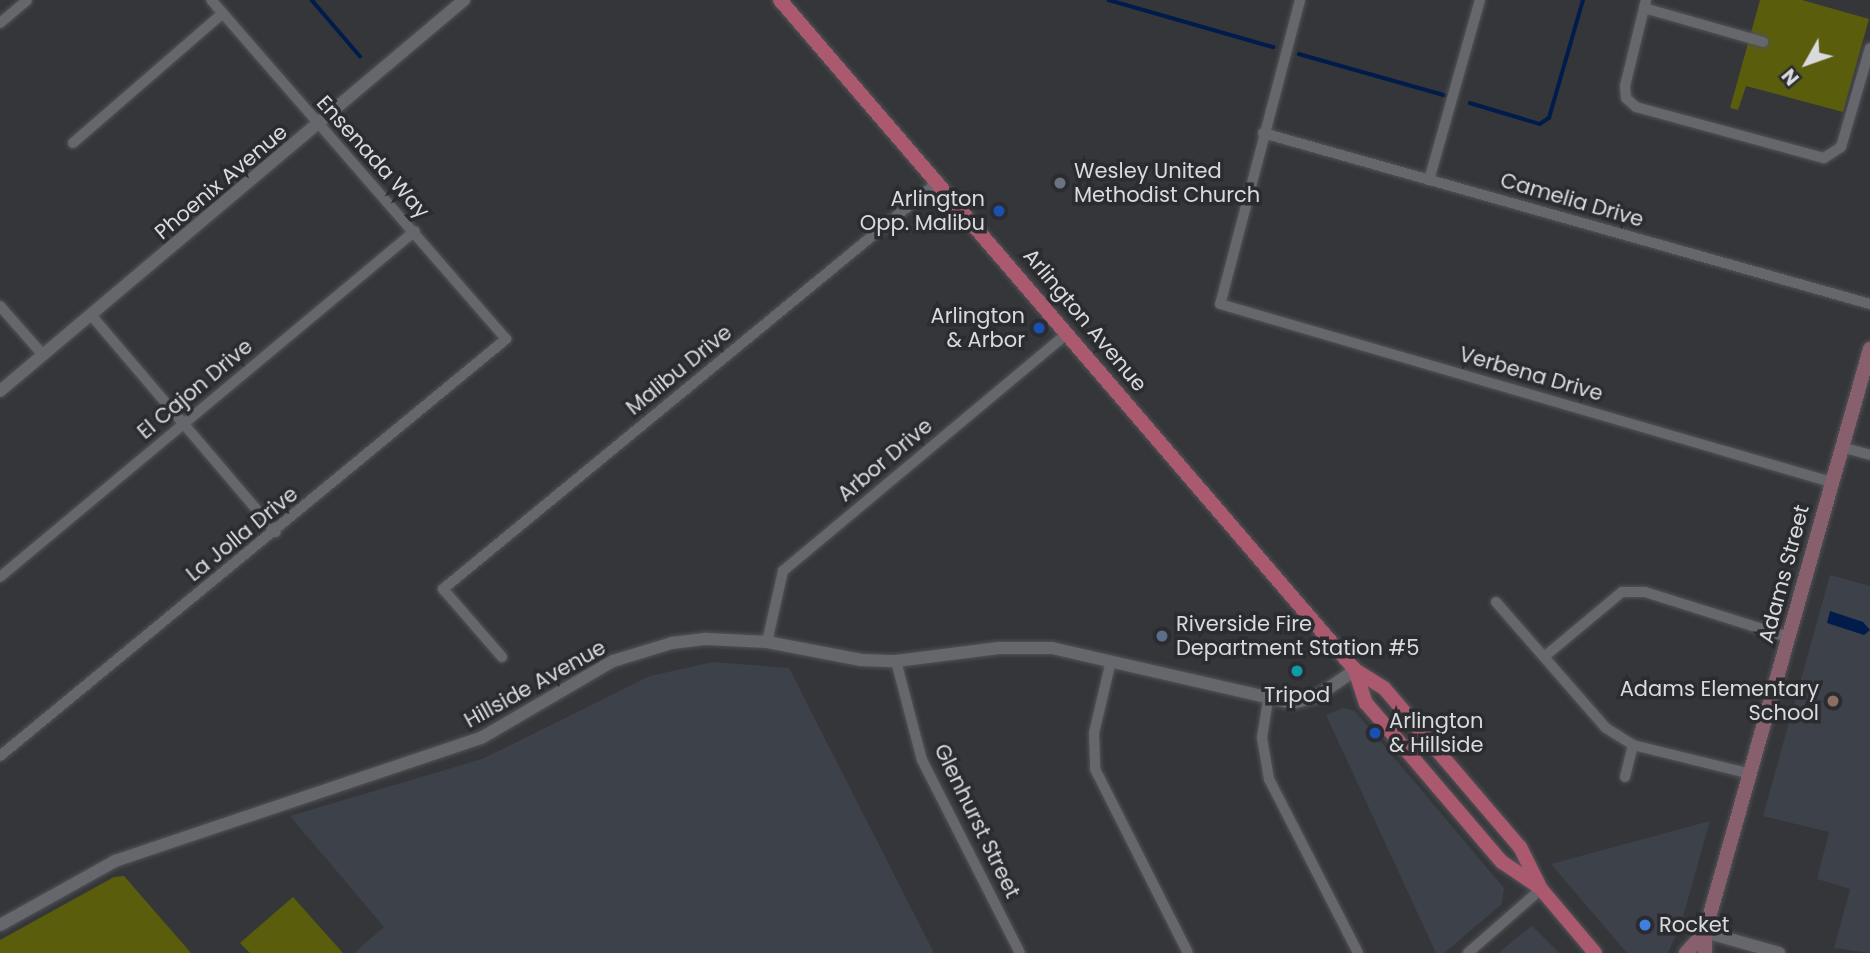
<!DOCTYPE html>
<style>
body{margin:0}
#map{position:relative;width:1870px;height:953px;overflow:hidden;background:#35363a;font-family:Poppins,sans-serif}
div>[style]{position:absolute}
.built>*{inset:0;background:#3d414a}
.green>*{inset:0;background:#5a5e0c}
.water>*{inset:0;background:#011c4a}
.stream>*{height:3.5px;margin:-1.75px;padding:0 1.75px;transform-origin:1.75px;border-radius:1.75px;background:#011c4a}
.roads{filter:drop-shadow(0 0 2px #515256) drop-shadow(0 0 2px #515256)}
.minor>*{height:10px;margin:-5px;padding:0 5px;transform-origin:5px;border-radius:5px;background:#66676c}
.tertiary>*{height:12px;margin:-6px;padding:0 6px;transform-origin:6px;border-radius:6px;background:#66676c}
.secondary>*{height:14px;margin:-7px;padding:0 7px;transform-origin:7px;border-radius:7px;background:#88606d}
.primary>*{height:14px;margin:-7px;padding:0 7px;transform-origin:7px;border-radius:7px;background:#ab596e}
.dots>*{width:19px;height:19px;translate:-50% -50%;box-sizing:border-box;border:4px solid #2b2c30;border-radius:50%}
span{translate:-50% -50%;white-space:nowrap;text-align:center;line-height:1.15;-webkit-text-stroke:7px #2b2c30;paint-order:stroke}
.street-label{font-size:21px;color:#d9dadd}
.poi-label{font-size:21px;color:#d9dadd}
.left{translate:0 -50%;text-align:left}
.right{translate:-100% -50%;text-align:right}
.north{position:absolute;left:1772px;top:28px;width:70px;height:70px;-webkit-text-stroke:5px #2b2c30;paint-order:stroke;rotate:230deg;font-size:19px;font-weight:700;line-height:28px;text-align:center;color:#d9dadd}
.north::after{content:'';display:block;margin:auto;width:24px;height:32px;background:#d9dadd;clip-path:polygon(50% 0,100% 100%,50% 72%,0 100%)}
</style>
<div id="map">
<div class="built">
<div style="clip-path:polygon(1830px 575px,1870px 586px,1870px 953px,1834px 948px,1850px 889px,1817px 879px,1829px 832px,1763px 816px)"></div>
<div style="clip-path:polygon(713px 662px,789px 668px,934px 953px,354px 953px,384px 927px,290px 816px,482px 759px,650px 676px)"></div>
<div style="clip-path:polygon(1343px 708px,1355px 711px,1504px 888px,1502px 904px,1444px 953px,1436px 953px,1326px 715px)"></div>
<div style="clip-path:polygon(1710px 821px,1681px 924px,1668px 953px,1627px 953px,1551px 864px)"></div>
<div style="clip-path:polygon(1532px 926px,1559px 953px,1498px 953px,1530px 927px)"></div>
</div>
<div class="green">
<div style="clip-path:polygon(1760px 0,1802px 0,1869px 19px,1843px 112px,1746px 86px,1738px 110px,1730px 108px)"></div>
<div style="clip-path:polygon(124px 876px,191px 953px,0 953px,0 940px,114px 877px)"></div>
<div style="clip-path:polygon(293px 897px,343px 953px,250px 953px,240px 943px)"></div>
</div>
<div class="water">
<div style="clip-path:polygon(1830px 611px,1863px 622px,1870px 630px,1864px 635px,1827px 623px)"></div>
</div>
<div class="stream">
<div style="left:312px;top:0;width:74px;rotate:49.4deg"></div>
<div style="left:1109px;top:0;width:171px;rotate:16deg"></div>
<div style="left:1299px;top:54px;width:151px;rotate:15.8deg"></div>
<div style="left:1470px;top:103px;width:73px;rotate:16.7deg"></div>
<div style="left:1540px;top:124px;width:11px;rotate:-34deg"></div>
<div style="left:1549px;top:118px;width:123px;rotate:-73.9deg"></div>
</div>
<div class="roads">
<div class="minor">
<div style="left:1300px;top:0;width:314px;rotate:104.7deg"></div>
<div style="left:1220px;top:304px;width:636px;rotate:16.24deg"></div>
<div style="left:1646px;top:0;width:89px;rotate:103.7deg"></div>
<div style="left:1625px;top:86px;width:12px;rotate:85deg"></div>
<div style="left:1626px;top:98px;width:13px;rotate:42deg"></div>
<div style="left:1636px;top:107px;width:195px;rotate:15.2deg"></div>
<div style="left:1824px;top:158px;width:20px;rotate:-33deg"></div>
<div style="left:1841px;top:147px;width:103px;rotate:-73.7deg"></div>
<div style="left:1644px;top:8px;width:124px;rotate:15.9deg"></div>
<div style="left:0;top:23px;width:35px;rotate:-40deg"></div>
<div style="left:1263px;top:133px;width:631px;rotate:15.73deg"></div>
<div style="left:73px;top:143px;width:198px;rotate:-40.9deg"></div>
<div style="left:1429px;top:180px;width:187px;rotate:-74.2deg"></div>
<div style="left:0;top:306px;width:65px;rotate:48.7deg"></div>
<div style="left:91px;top:315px;width:285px;rotate:49.6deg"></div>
<div style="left:1841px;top:447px;width:30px;rotate:15deg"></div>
<div style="left:0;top:577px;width:540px;rotate:-39.82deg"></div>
<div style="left:1496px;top:602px;width:167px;rotate:48.9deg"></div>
<div style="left:1606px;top:728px;width:32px;rotate:32deg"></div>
<div style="left:1633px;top:745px;width:122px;rotate:13.8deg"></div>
<div style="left:767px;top:642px;width:73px;rotate:-77.3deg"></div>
<div style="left:783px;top:571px;width:371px;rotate:-39.9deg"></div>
<div style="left:502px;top:657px;width:90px;rotate:-130.9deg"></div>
<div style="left:443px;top:589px;width:642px;rotate:-39.44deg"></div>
<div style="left:1544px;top:657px;width:102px;rotate:-39.8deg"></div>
<div style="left:1622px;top:592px;width:23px"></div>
<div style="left:1645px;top:592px;width:150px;rotate:17.5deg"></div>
<div style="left:896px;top:661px;width:102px;rotate:75.3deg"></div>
<div style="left:922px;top:760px;width:216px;rotate:63.1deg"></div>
<div style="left:1111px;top:661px;width:74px;rotate:103.3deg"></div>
<div style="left:1094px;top:733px;width:36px;rotate:88deg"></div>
<div style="left:1095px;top:769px;width:206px;rotate:63.2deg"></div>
<div style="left:1268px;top:700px;width:38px;rotate:99deg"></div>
<div style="left:1262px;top:738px;width:42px;rotate:80.3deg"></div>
<div style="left:1269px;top:779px;width:195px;rotate:62.9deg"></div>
<div style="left:0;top:756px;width:656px;rotate:-39.49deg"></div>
<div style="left:506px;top:339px;width:449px;rotate:-131deg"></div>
<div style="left:1625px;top:777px;width:33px;rotate:-76deg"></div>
<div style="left:1468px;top:953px;width:97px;rotate:-41.2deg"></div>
</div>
<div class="tertiary">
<div style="left:0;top:391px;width:607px;rotate:-40.12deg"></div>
<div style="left:0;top:925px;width:132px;rotate:-29.1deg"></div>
<div style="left:115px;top:861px;width:386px;rotate:-18.6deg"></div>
<div style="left:481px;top:738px;width:153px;rotate:-30.3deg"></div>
<div style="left:613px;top:661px;width:62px;rotate:-17deg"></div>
<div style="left:672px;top:643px;width:35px;rotate:-7deg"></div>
<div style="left:707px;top:639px;width:60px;rotate:2.9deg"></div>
<div style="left:767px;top:642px;width:96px;rotate:10.8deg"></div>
<div style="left:861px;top:660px;width:35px;rotate:2deg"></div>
<div style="left:896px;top:661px;width:104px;rotate:-7.2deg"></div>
<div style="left:999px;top:648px;width:53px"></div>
<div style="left:1052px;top:648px;width:246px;rotate:12.9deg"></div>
<div style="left:1292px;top:703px;width:25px;rotate:-14deg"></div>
<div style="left:1316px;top:697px;width:47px;rotate:-34.7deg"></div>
<div style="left:1705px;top:932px;width:77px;rotate:15.8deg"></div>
</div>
<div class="secondary">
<div style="left:1686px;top:953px;width:28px;rotate:-48deg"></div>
<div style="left:1705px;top:953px;width:21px;rotate:-90deg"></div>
<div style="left:1705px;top:932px;width:606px;rotate:-74.2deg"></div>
</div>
<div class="primary">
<div style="left:780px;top:0;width:883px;rotate:49.36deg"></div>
<div style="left:1355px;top:670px;width:34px;rotate:32deg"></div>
<div style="left:1384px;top:688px;width:209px;rotate:49.5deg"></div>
<div style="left:1520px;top:847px;width:47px;rotate:63.4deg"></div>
<div style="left:1541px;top:889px;width:84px;rotate:49.8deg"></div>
<div style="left:1355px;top:670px;width:35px;rotate:72deg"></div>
<div style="left:1366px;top:703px;width:209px;rotate:49.5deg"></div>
<div style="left:1502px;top:862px;width:45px;rotate:34deg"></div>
</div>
</div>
<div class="dots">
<div style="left:1060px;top:183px;background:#6b7280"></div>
<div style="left:999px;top:211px;background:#1a4fb4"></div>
<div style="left:1039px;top:328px;background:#1a4fb4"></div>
<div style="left:1162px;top:636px;background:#5c6f8a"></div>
<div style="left:1297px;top:671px;background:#0f9aa8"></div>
<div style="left:1833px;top:701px;background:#8d6e63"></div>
<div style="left:1375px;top:733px;background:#1a4fb4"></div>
<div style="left:1645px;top:925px;background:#3f7fe0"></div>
</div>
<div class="street-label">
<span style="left:373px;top:157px;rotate:48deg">Ensenada Way</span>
<span style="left:221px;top:182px;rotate:-40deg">Phoenix Avenue</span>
<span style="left:1572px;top:200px;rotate:16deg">Camelia Drive</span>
<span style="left:1085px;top:320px;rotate:50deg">Arlington Avenue</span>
<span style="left:679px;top:370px;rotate:-39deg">Malibu Drive</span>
<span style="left:1531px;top:374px;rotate:16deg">Verbena Drive</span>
<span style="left:195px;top:389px;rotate:-40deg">El Cajon Drive</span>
<span style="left:885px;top:460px;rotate:-40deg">Arbor Drive</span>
<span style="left:242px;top:534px;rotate:-39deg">La Jolla Drive</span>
<span style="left:1784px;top:574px;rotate:-75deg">Adams Street</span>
<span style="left:535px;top:684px;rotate:-29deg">Hillside Avenue</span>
<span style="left:977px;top:821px;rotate:64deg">Glenhurst Street</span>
</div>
<div class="poi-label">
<span class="left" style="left:1074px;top:183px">Wesley United<br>Methodist Church</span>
<span class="right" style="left:985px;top:211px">Arlington<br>Opp. Malibu</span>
<span class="right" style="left:1025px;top:328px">Arlington<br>&amp; Arbor</span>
<span class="left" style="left:1176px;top:636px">Riverside Fire<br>Department Station #5</span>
<span class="right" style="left:1819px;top:701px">Adams Elementary<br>School</span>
<span style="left:1297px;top:695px">Tripod</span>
<span class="left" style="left:1389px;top:733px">Arlington<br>&amp; Hillside</span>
<span class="left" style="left:1659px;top:925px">Rocket</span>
</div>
<div class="north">N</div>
</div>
